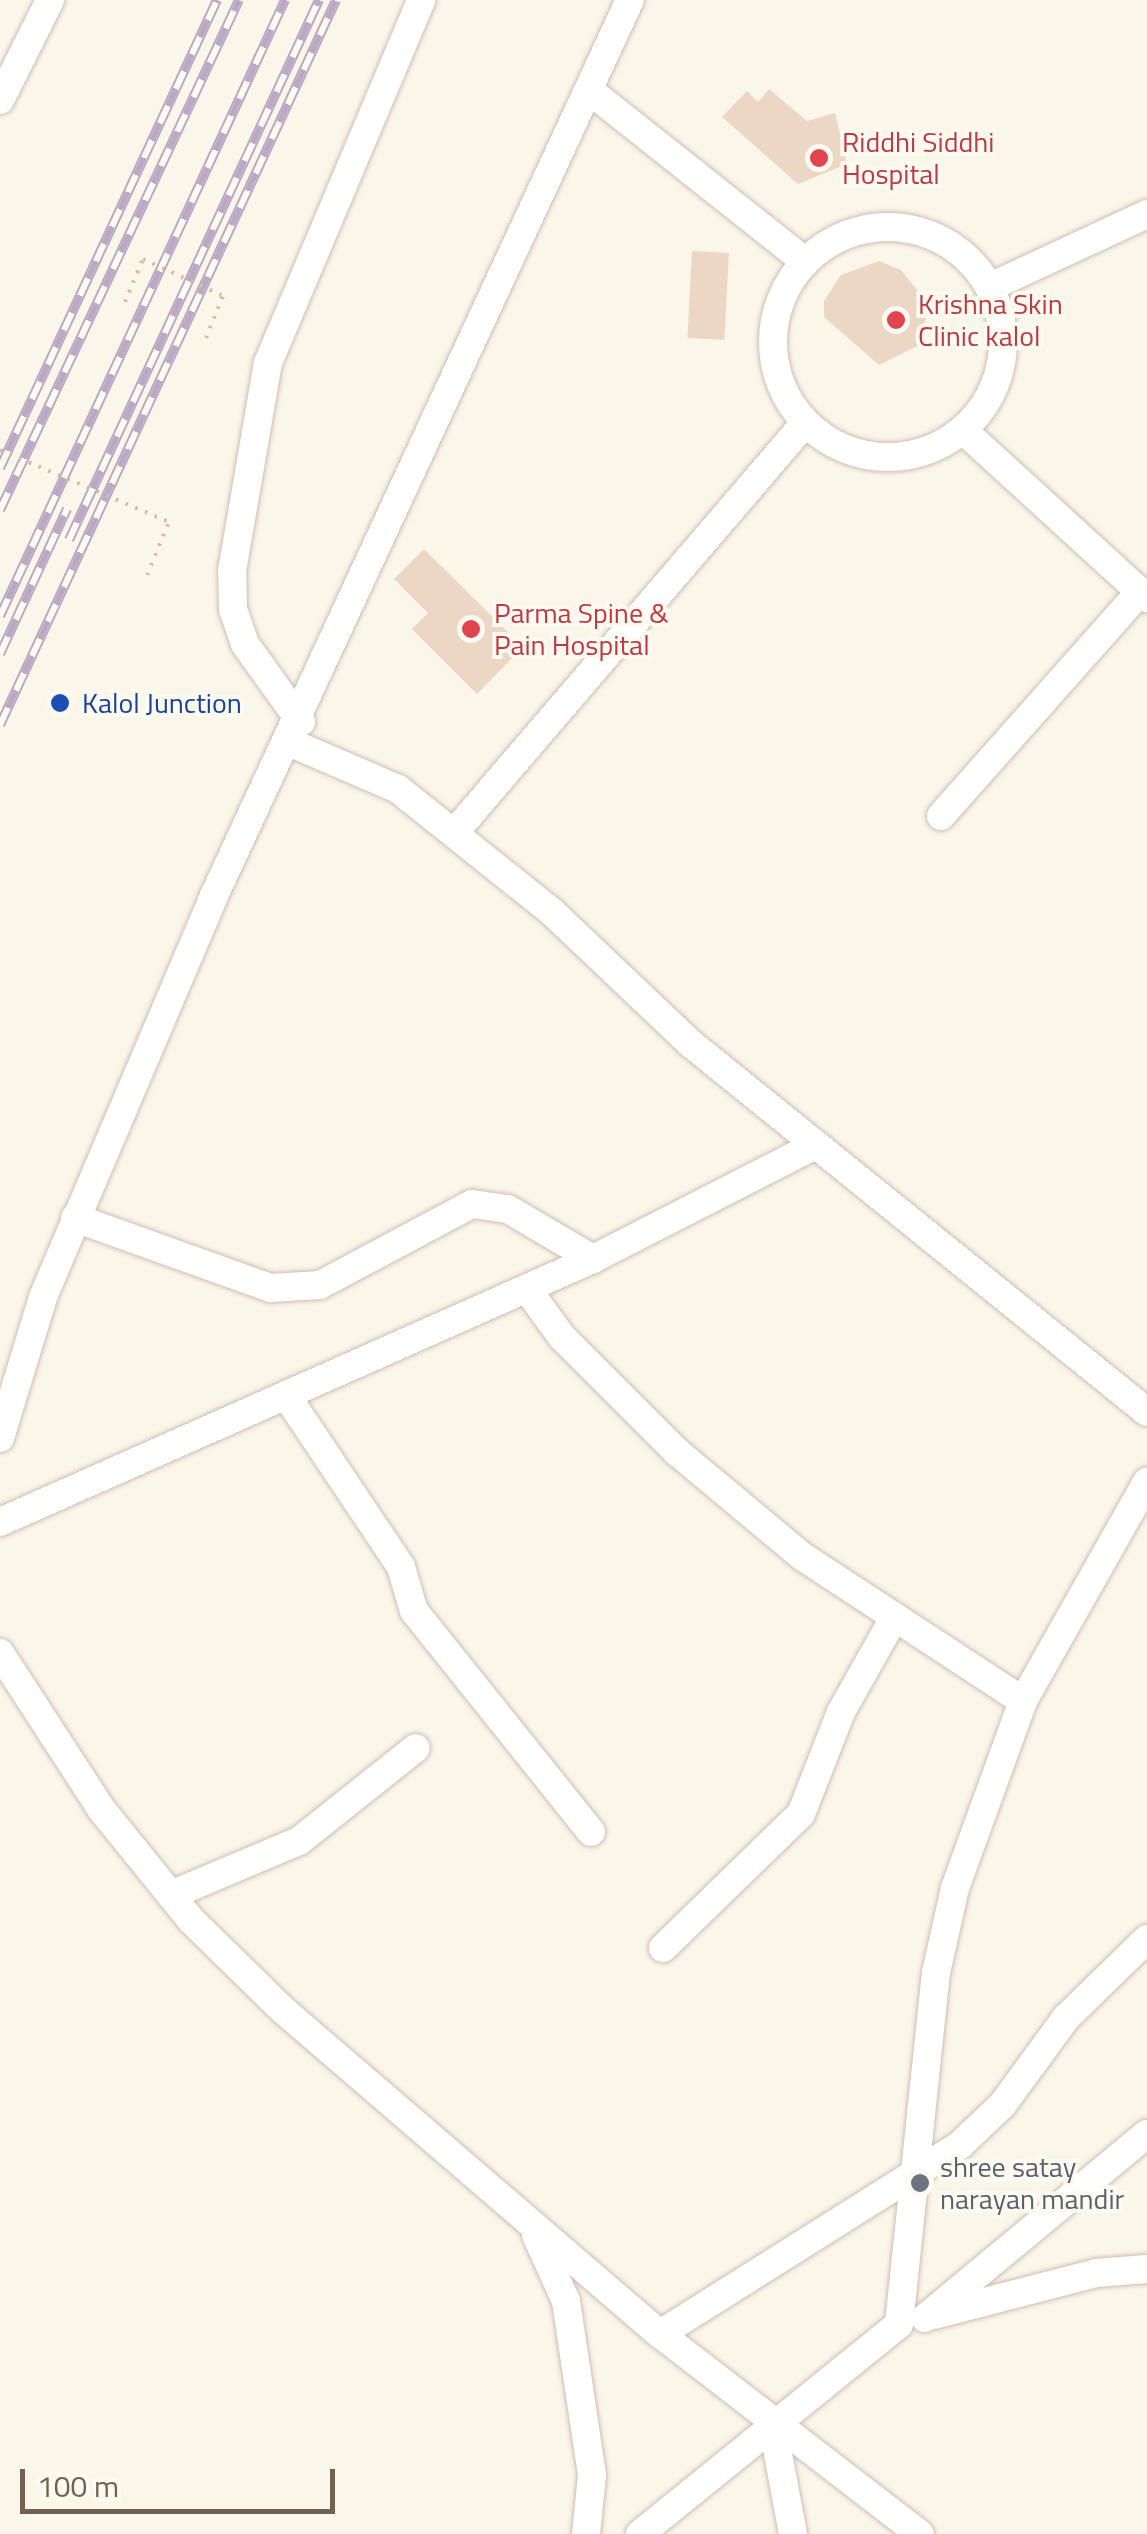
<!DOCTYPE html>
<style>
body{margin:0}
#map{position:relative;width:1147px;height:2534px;overflow:hidden;background:#fbf6ea;font-family:"Titillium Web",sans-serif}
div>[style]{position:absolute}
.building>*{inset:0;background:#ebd7c3;transform-origin:0 0}
.path>*{height:4px;margin-top:-2px;transform-origin:0;background:repeating-linear-gradient(90deg,#d3bda7 0 2.5px,transparent 0 10.5px)}
.roads{filter:drop-shadow(0 0 2px #ccbfb1) drop-shadow(0 0 2px #ccbfb1)}
.minor>*{height:28px;margin:-14px;padding:0 14px;transform-origin:14px;border-radius:14px;background:#fff}
.minor>.ring{margin:-14px;padding:0;box-sizing:content-box;background:none;border:28px solid #fff;border-radius:50%}
.rail>*{height:10px;margin-top:-5px;transform-origin:0;background:repeating-linear-gradient(90deg,#fdfaf1 0 19px,#bba9c4 0 38px);box-sizing:border-box;border-block:2px solid #bba9c4}
.path-bridge>*{height:4px;margin-top:-2px;transform-origin:0;background:repeating-linear-gradient(90deg,#d3bda7 0 2.5px,transparent 0 10.5px)}
.dots>*{width:28px;height:28px;translate:-50% -50%;box-sizing:border-box;border:5px solid #fdfaf1;border-radius:50%}
span{translate:-50% -50%;white-space:nowrap;text-align:center;line-height:1.15;-webkit-text-stroke:8px #fdfaf1;paint-order:stroke}
.health-label{font-size:28px;color:#be3a42}
.left{translate:0 -50%;text-align:left}
.transit-label{font-size:28px;color:#164399}
.worship-label{font-size:28px;color:#5b616d}
.scale{position:absolute;left:20px;top:2469px;width:315px;height:45px;box-sizing:border-box;border:5px solid #736050;border-top:0;padding-left:12px;font-size:30px;line-height:35px;white-space:nowrap;color:#736050;-webkit-text-stroke:8px #fdfaf1;paint-order:stroke}
</style>
<div id="map">
<div class="building">
<div style="clip-path:polygon(769px 89px,807px 121px,835px 113px,847px 164px,798px 184px,722px 117px,747px 91px,758px 102px)"></div>
<div style="left:692px;top:251px;width:37px;height:87px;rotate:3deg"></div>
<div style="clip-path:polygon(879px 261px,901px 270px,930px 306px,917px 346px,879px 365px,824px 317px,824px 301px,841px 275px)"></div>
<div style="clip-path:polygon(424px 549px,523px 647px,477px 694px,412px 629px,428px 613px,394px 579px)"></div>
</div>
<div class="path">
<div style="left:125px;top:302px;width:47px;rotate:-67.3deg"></div>
<div style="left:206px;top:338px;width:45px;rotate:-68deg"></div>
<div style="left:147px;top:575px;width:57px;rotate:-67.5deg"></div>
</div>
<div class="roads">
<div class="minor">
<div style="left:590px;top:91px;width:275px;rotate:38.4deg"></div>
<div style="left:0;top:100px;width:112px;rotate:-63.4deg"></div>
<div class="ring" style="left:773px;top:227px;width:202px;height:202px"></div>
<div style="left:990px;top:287px;width:173px;rotate:-24.9deg"></div>
<div style="left:964px;top:431px;width:248px;rotate:42.4deg"></div>
<div style="left:301px;top:722px;width:96px;rotate:-125.7deg"></div>
<div style="left:245px;top:644px;width:36px;rotate:-109deg"></div>
<div style="left:233px;top:610px;width:39px;rotate:-91deg"></div>
<div style="left:232px;top:571px;width:211px;rotate:-80.2deg"></div>
<div style="left:268px;top:363px;width:394px;rotate:-67.1deg"></div>
<div style="left:291px;top:743px;width:116px;rotate:23.3deg"></div>
<div style="left:398px;top:789px;width:197px;rotate:38.6deg"></div>
<div style="left:552px;top:912px;width:190px;rotate:43.5deg"></div>
<div style="left:690px;top:1043px;width:587px;rotate:38.92deg"></div>
<div style="left:941px;top:816px;width:300px;rotate:-48.4deg"></div>
<div style="left:454px;top:833px;width:540px;rotate:-49.43deg"></div>
<div style="left:75px;top:1218px;width:208px;rotate:19.7deg"></div>
<div style="left:271px;top:1288px;width:49px;rotate:-3.5deg"></div>
<div style="left:320px;top:1285px;width:172px;rotate:-28.1deg"></div>
<div style="left:472px;top:1204px;width:36px;rotate:8deg"></div>
<div style="left:508px;top:1209px;width:99px;rotate:30.5deg"></div>
<div style="left:527px;top:1289px;width:59px;rotate:53.9deg"></div>
<div style="left:562px;top:1337px;width:163px;rotate:45deg"></div>
<div style="left:677px;top:1452px;width:164px;rotate:39.8deg"></div>
<div style="left:803px;top:1557px;width:263px;rotate:33.2deg"></div>
<div style="left:286px;top:1395px;width:207px;rotate:56.2deg"></div>
<div style="left:401px;top:1567px;width:46px;rotate:73.5deg"></div>
<div style="left:414px;top:1611px;width:283px;rotate:51.3deg"></div>
<div style="left:0;top:1438px;width:147px;rotate:-73deg"></div>
<div style="left:43px;top:1297px;width:431px;rotate:-66.9deg"></div>
<div style="left:212px;top:900px;width:992px;rotate:-65.09deg"></div>
<div style="left:0;top:1522px;width:649px;rotate:-23.92deg"></div>
<div style="left:593px;top:1259px;width:248px;rotate:-27.1deg"></div>
<div style="left:0;top:1653px;width:187px;rotate:57deg"></div>
<div style="left:102px;top:1810px;width:141px;rotate:51deg"></div>
<div style="left:191px;top:1920px;width:129px;rotate:44.4deg"></div>
<div style="left:283px;top:2010px;width:497px;rotate:40.7deg"></div>
<div style="left:660px;top:2334px;width:328px;rotate:37.6deg"></div>
<div style="left:171px;top:1895px;width:139px;rotate:-22.9deg"></div>
<div style="left:299px;top:1841px;width:149px;rotate:-38.5deg"></div>
<div style="left:663px;top:1948px;width:192px;rotate:-44.2deg"></div>
<div style="left:801px;top:1814px;width:110px;rotate:-68.6deg"></div>
<div style="left:841px;top:1712px;width:108px;rotate:-60.6deg"></div>
<div style="left:536px;top:2235px;width:72px;rotate:65.6deg"></div>
<div style="left:566px;top:2301px;width:176px;rotate:81.5deg"></div>
<div style="left:592px;top:2475px;width:59px;rotate:95.8deg"></div>
<div style="left:934px;top:2315px;width:167px;rotate:-14.5deg"></div>
<div style="left:1096px;top:2273px;width:51px;rotate:-4.5deg"></div>
<div style="left:925px;top:2318px;width:288px;rotate:-39.7deg"></div>
<div style="left:660px;top:2334px;width:355px;rotate:-32.2deg"></div>
<div style="left:960px;top:2145px;width:59px;rotate:-43.6deg"></div>
<div style="left:1003px;top:2104px;width:107px;rotate:-53.8deg"></div>
<div style="left:1066px;top:2018px;width:113px;rotate:-44.3deg"></div>
<div style="left:773px;top:2427px;width:109px;rotate:79.4deg"></div>
<div style="left:640px;top:2534px;width:333px;rotate:-39deg"></div>
<div style="left:899px;top:2324px;width:353px;rotate:-84deg"></div>
<div style="left:936px;top:1973px;width:87px;rotate:-77.4deg"></div>
<div style="left:955px;top:1888px;width:199px;rotate:-70deg"></div>
<div style="left:1023px;top:1701px;width:252px;rotate:-60.5deg"></div>
</div>
</div>
<div class="rail">
<div style="left:0;top:468px;width:516px;rotate:-65.12deg"></div>
<div style="left:0;top:510px;width:563px;rotate:-64.89deg"></div>
<div style="left:69px;top:540px;width:595px;rotate:-65.16deg"></div>
<div style="left:0;top:616px;width:679px;rotate:-65.17deg"></div>
<div style="left:0;top:654px;width:160px;rotate:-65.2deg"></div>
<div style="left:0;top:725px;width:799px;rotate:-65.13deg"></div>
</div>
<div class="path-bridge">
<div style="left:143px;top:259px;width:88px;rotate:24.8deg"></div>
<div style="left:0;top:450px;width:184px;rotate:23.1deg"></div>
</div>
<div class="dots">
<div style="left:819px;top:158px;background:#e0444e"></div>
<div style="left:896px;top:320px;background:#e0444e"></div>
<div style="left:471px;top:629px;background:#e0444e"></div>
<div style="left:60px;top:703px;background:#1a4fb4"></div>
<div style="left:920px;top:2183px;background:#6b7280"></div>
</div>
<div class="health-label">
<span class="left" style="left:842px;top:158px">Riddhi Siddhi<br>Hospital</span>
<span class="left" style="left:918px;top:320px">Krishna Skin<br>Clinic kalol</span>
<span class="left" style="left:494px;top:629px">Parma Spine &amp;<br>Pain Hospital</span>
</div>
<div class="transit-label">
<span class="left" style="left:82px;top:703px">Kalol Junction</span>
</div>
<div class="worship-label">
<span class="left" style="left:940px;top:2183px">shree satay<br>narayan mandir</span>
</div>
<div class="scale">100 m</div>
</div>
